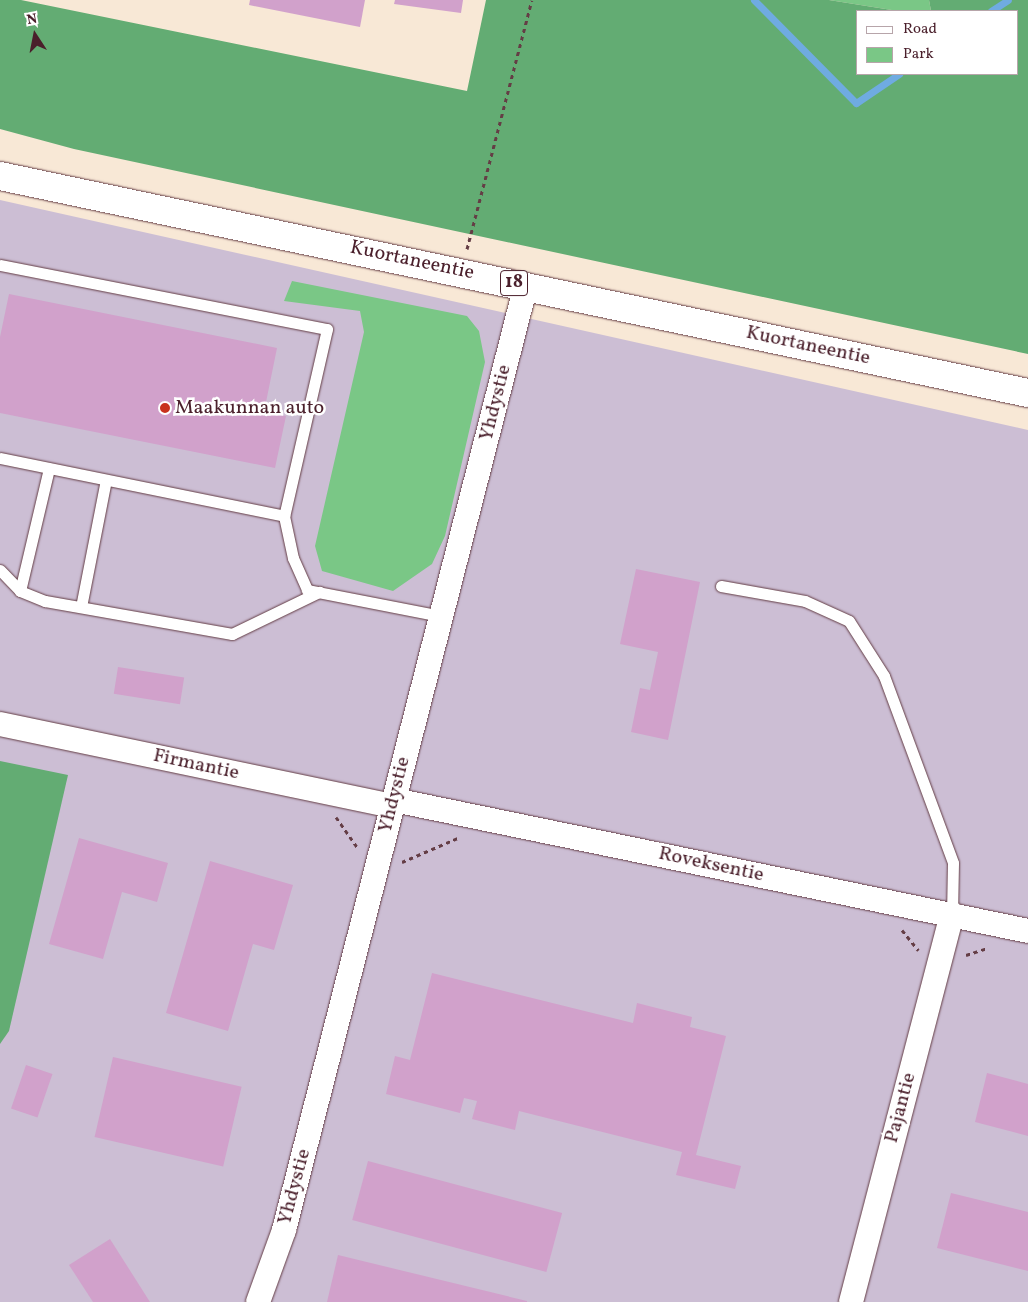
<!DOCTYPE html>
<style>
body{margin:0}
#map{position:relative;width:1028px;height:1302px;overflow:hidden;background:#f8e8d6;font-family:Vollkorn,serif}
div>[style]{position:absolute}
.industrial>*{inset:0;background:#ccbed4}
.green>*{inset:0;background:#7ac786}
.forest>*{inset:0;background:#63ac73}
.stream>*{height:7px;margin:-3.5px;padding:0 3.5px;transform-origin:3.5px;border-radius:3.5px;background:#6fabe1}
.building>*{inset:0;background:#d1a1cb;transform-origin:0 0}
.path>*{height:3px;margin-top:-1.5px;transform-origin:0;background:repeating-linear-gradient(90deg,#643d45 0 4px,transparent 0 8px)}
.roads{filter:drop-shadow(0 0 1px #643d45) drop-shadow(0 0 1px #643d45)}
.service>*{height:11px;margin:-5.5px;padding:0 5.5px;transform-origin:5.5px;border-radius:5.5px;background:#fff}
.minor>*{height:24px;margin:-12px;padding:0 12px;transform-origin:12px;border-radius:12px;background:#fff}
.trunk>*{height:28px;margin:-14px;padding:0 14px;transform-origin:14px;border-radius:14px;background:#fff}
.dots>*{width:14px;height:14px;translate:-50% -50%;box-sizing:border-box;border:2px solid #fff;border-radius:50%}
span{translate:-50% -50%;white-space:nowrap;text-align:center;line-height:1.15;-webkit-text-stroke:5px #fff;paint-order:stroke}
.shield-label span{padding:1px 4px;background:#fff;border:1px solid;border-radius:4px;-webkit-text-stroke-width:0}
.shield-label{font-size:19px;color:#4a1f2b;font-weight:700}
.street-label{font-size:20px;color:#4a1f2b}
.poi-label{font-size:20px;color:#4a1f2b}
.left{translate:0 -50%;text-align:left}
.legend{position:absolute;left:856px;top:10px;width:162px;height:65px;box-sizing:border-box;background:#fff;border:1px solid #b7a5aa;margin:0;padding:6px 9px;list-style:none;font-size:15px;color:#4a1f2b}
.legend li{display:flex;align-items:center;gap:10px;height:25px}
.legend b{width:25px;border:1px solid #b7a5aa}
.north{position:absolute;left:10px;top:10px;width:50px;height:50px;-webkit-text-stroke:4px #fff;paint-order:stroke;rotate:349deg;font-size:14px;font-weight:700;line-height:20px;text-align:center;color:#4a1f2b}
.north::after{content:'';display:block;margin:auto;width:18px;height:22px;background:#4a1f2b;clip-path:polygon(50% 0,100% 100%,50% 72%,0 100%)}
</style>
<div id="map">
<div class="industrial">
<div style="clip-path:polygon(0 200px,1028px 430px,1028px 1302px,0 1302px)"></div>
</div>
<div class="green">
<div style="clip-path:polygon(829px 0,929px 0,931px 11px,898px 11px)"></div>
<div style="clip-path:polygon(292px 281px,467px 316px,479px 331px,485px 362px,445px 536px,432px 564px,393px 591px,322px 571px,315px 546px,364px 332px,360px 311px,284px 301px)"></div>
</div>
<div class="forest">
<div style="clip-path:polygon(0 0,21px 0,467px 91px,486px 0,829px 0,898px 11px,857px 11px,857px 74px,1017px 74px,1017px 11px,931px 11px,929px 0,1028px 0,1028px 354px,74px 149px,0 129px)"></div>
<div style="clip-path:polygon(0 761px,68px 775px,9px 1031px,0 1044px)"></div>
</div>
<div class="stream">
<div style="left:754px;top:0;width:145px;rotate:45.3deg"></div>
<div style="left:856px;top:103px;width:52px;rotate:-34deg"></div>
<div style="left:991px;top:11px;width:20px;rotate:-33deg"></div>
</div>
<div class="building">
<div style="clip-path:polygon(250px 0,365px 0,360px 27px,249px 5px)"></div>
<div style="clip-path:polygon(395px 0,463px 0,461px 13px,394px 4px)"></div>
<div style="clip-path:polygon(9px 294px,277px 348px,264px 412px,286px 416px,275px 468px,0 413px,0 337px)"></div>
<div style="clip-path:polygon(636px 569px,700px 582px,668px 740px,631px 732px,640px 688px,650px 690px,658px 652px,620px 644px)"></div>
<div style="left:118px;top:667px;width:67px;height:27px;rotate:9deg"></div>
<div style="clip-path:polygon(79px 838px,168px 863px,157px 902px,122px 892px,103px 959px,49px 944px)"></div>
<div style="clip-path:polygon(210px 861px,293px 885px,274px 950px,253px 944px,228px 1031px,166px 1013px)"></div>
<div style="clip-path:polygon(432px 973px,633px 1023px,637px 1003px,692px 1017px,690px 1027px,726px 1036px,696px 1155px,741px 1166px,735px 1189px,676px 1175px,682px 1152px,519px 1111px,515px 1130px,472px 1119px,477px 1101px,464px 1098px,460px 1113px,386px 1094px,395px 1056px,410px 1060px)"></div>
<div style="left:113px;top:1057px;width:132px;height:82px;rotate:13deg"></div>
<div style="left:26px;top:1065px;width:28px;height:46px;rotate:19deg"></div>
<div style="clip-path:polygon(987px 1073px,1028px 1084px,1028px 1136px,975px 1122px)"></div>
<div style="left:368px;top:1161px;width:201px;height:61px;rotate:15deg"></div>
<div style="clip-path:polygon(951px 1193px,1028px 1212px,1028px 1271px,937px 1248px)"></div>
<div style="clip-path:polygon(110px 1239px,150px 1302px,93px 1302px,69px 1265px)"></div>
<div style="clip-path:polygon(338px 1255px,527px 1301px,527px 1302px,327px 1302px)"></div>
</div>
<div class="path">
<div style="left:467px;top:249px;width:257px;rotate:-75.4deg"></div>
<div style="left:336px;top:817px;width:39px;rotate:55deg"></div>
<div style="left:402px;top:862px;width:61px;rotate:-23.2deg"></div>
<div style="left:902px;top:930px;width:26px;rotate:51deg"></div>
<div style="left:966px;top:955px;width:23px;rotate:-18deg"></div>
</div>
<div class="roads">
<div class="service">
<div style="left:0;top:265px;width:333px;rotate:11.1deg"></div>
<div style="left:327px;top:329px;width:192px;rotate:102.9deg"></div>
<div style="left:284px;top:516px;width:43px;rotate:77.9deg"></div>
<div style="left:293px;top:558px;width:35px;rotate:66deg"></div>
<div style="left:307px;top:590px;width:136px;rotate:11deg"></div>
<div style="left:0;top:458px;width:290px;rotate:11.5deg"></div>
<div style="left:0;top:570px;width:29px;rotate:46deg"></div>
<div style="left:20px;top:591px;width:27px;rotate:22deg"></div>
<div style="left:45px;top:601px;width:190px;rotate:10deg"></div>
<div style="left:232px;top:634px;width:97px;rotate:-25.8deg"></div>
<div style="left:721px;top:586px;width:85px;rotate:10.1deg"></div>
<div style="left:805px;top:601px;width:48px;rotate:24.4deg"></div>
<div style="left:849px;top:621px;width:65px;rotate:57.5deg"></div>
<div style="left:884px;top:676px;width:199px;rotate:69.7deg"></div>
<div style="left:953px;top:863px;width:51px;rotate:91.1deg"></div>
<div style="left:20px;top:591px;width:126px;rotate:-76.7deg"></div>
<div style="left:81px;top:607px;width:129px;rotate:-78.9deg"></div>
</div>
<div class="minor">
<div style="left:0;top:724px;width:401px;rotate:11.8deg"></div>
<div style="left:394px;top:800px;width:647px;rotate:11.67deg"></div>
<div style="left:258px;top:1302px;width:77px;rotate:-70.1deg"></div>
<div style="left:284px;top:1230px;width:975px;rotate:-75.64deg"></div>
<div style="left:851px;top:1302px;width:401px;rotate:-75.4deg"></div>
</div>
<div class="trunk">
<div style="left:0;top:176px;width:1051px;rotate:11.92deg"></div>
</div>
</div>
<div class="dots">
<div style="left:165px;top:408px;background:#c8321e"></div>
</div>
<div class="shield-label">
<span style="left:514px;top:283px">18</span>
</div>
<div class="street-label">
<span style="left:412px;top:261px;rotate:12deg">Kuortaneentie</span>
<span style="left:808px;top:346px;rotate:12deg">Kuortaneentie</span>
<span style="left:496px;top:403px;rotate:-76deg">Yhdystie</span>
<span style="left:196px;top:765px;rotate:12deg">Firmantie</span>
<span style="left:395px;top:795px;rotate:-76deg">Yhdystie</span>
<span style="left:711px;top:865px;rotate:12deg">Roveksentie</span>
<span style="left:901px;top:1108px;rotate:-75deg">Pajantie</span>
<span style="left:295px;top:1187px;rotate:-75deg">Yhdystie</span>
</div>
<div class="poi-label">
<span class="left" style="left:175px;top:408px">Maakunnan auto</span>
</div>
<ul class="legend">
<li><b style="height:6px;background:#fff"></b>Road</li>
<li><b style="height:14px;background:#7ac786"></b>Park</li>
</ul>
<div class="north">N</div>
</div>
